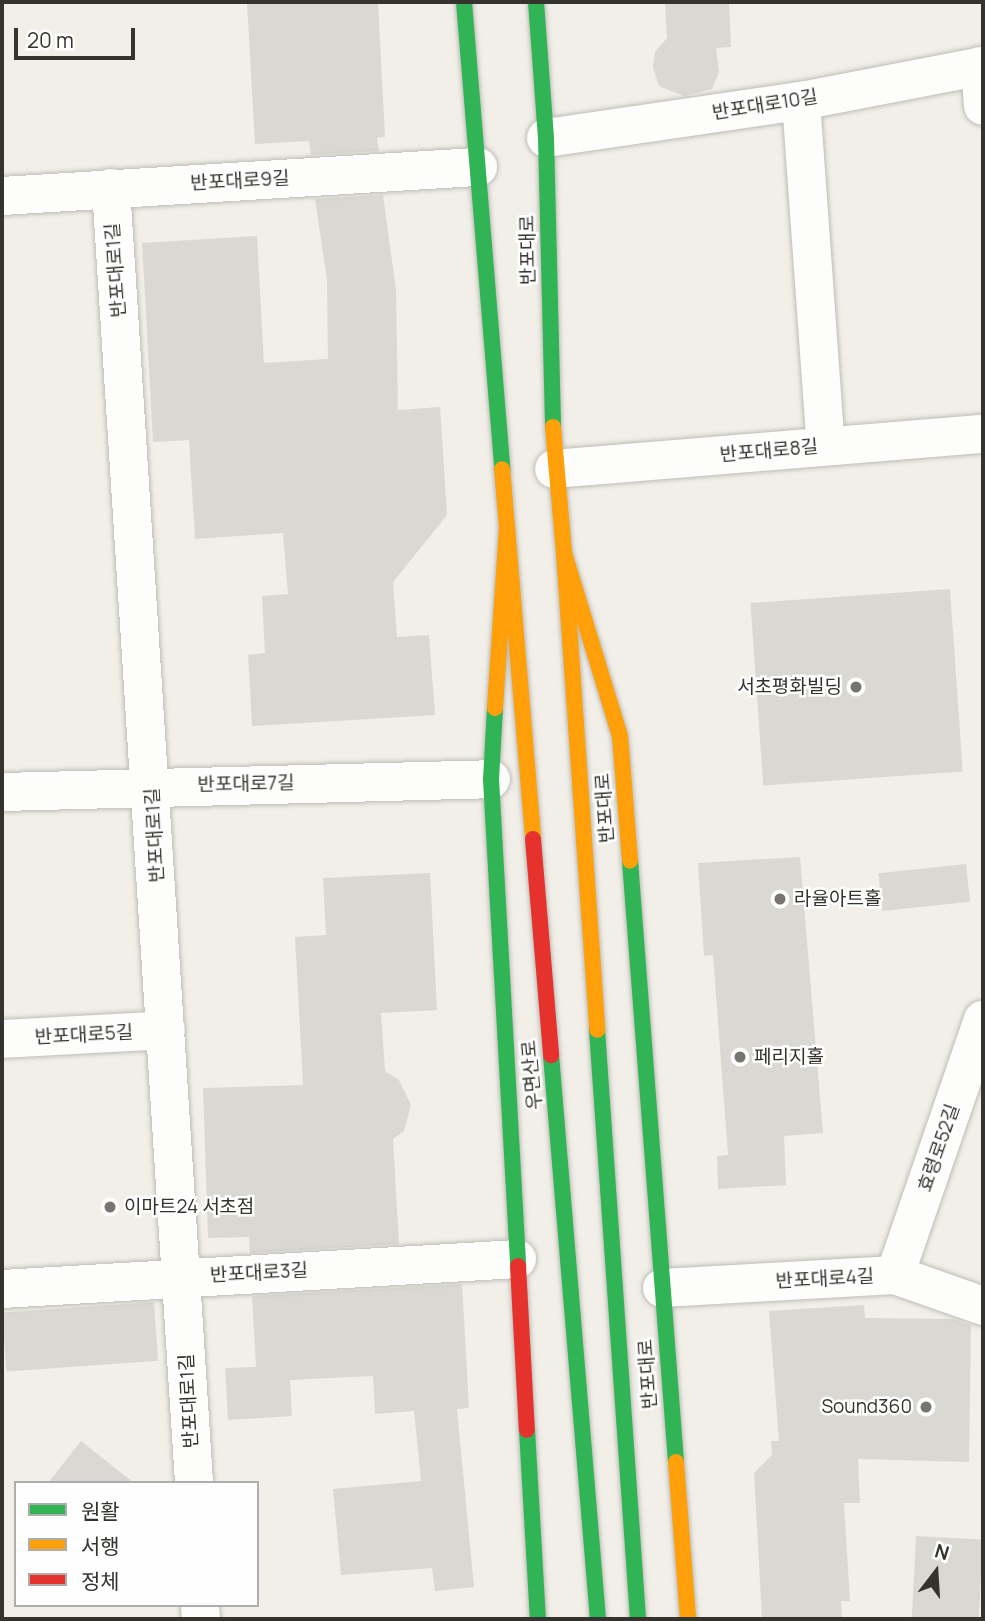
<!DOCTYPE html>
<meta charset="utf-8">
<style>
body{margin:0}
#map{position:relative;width:985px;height:1621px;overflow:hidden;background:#f1efe8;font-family:Manrope,"Noto Sans KR",sans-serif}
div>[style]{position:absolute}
.building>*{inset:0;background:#dad8d3;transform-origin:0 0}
.roads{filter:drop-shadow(0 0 2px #bdbcb6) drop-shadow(0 0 2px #bdbcb6)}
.street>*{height:38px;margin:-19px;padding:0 19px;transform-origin:19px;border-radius:19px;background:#fdfdfc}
.fast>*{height:16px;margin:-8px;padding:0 8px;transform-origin:8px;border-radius:8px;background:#30b455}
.slow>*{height:16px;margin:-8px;padding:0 8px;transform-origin:8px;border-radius:8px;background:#ff9f0a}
.jam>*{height:16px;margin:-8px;padding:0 8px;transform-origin:8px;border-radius:8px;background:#e5322d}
.dots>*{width:19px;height:19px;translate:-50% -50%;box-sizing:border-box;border:4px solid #fefefe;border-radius:50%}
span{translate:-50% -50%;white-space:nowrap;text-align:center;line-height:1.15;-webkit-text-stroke:5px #fefefe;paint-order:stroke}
.street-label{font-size:19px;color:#34332e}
.poi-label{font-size:19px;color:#34332e}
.right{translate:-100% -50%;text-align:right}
.left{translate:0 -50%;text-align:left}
.frame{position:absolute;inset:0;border:4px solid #34332e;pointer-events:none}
.legend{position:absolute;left:14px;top:1481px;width:245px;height:126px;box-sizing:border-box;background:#fefefe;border:2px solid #adadab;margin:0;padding:9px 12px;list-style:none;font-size:21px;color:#34332e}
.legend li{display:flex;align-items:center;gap:14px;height:35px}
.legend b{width:35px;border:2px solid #adadab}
.north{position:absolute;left:901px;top:1537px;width:70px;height:70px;-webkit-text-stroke:5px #fefefe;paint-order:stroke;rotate:17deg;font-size:19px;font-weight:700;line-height:28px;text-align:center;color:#34332e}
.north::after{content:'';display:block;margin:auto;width:24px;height:32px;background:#34332e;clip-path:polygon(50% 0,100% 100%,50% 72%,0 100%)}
.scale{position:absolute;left:14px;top:28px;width:121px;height:32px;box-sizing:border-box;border:4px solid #34332e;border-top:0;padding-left:9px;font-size:21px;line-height:24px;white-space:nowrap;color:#34332e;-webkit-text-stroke:5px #fefefe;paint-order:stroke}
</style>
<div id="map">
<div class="building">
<div style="clip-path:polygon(247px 2px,378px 2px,385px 137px,377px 138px,379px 151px,311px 155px,309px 141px,255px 144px)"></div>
<div style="clip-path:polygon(665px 2px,729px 2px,731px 47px,716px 48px,719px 72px,712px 89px,684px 96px,659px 86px,653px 67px,655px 52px,667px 38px)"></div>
<div style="clip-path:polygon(383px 195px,396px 290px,398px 410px,440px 407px,447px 515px,393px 582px,397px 637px,429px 635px,435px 715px,252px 726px,248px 655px,265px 653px,262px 596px,288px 594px,283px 533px,195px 539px,189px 440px,153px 442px,142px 243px,257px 236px,264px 363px,328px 359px,327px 280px,315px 199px)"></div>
<div style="left:950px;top:589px;width:183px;height:200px;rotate:86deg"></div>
<div style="clip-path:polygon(800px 857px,823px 1133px,784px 1136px,786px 1185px,718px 1189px,717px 1156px,728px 1155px,713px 955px,704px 956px,698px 863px)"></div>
<div style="left:966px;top:864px;width:38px;height:88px;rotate:84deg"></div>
<div style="clip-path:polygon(430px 873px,437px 1010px,381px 1013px,385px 1071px,399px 1080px,411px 1105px,404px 1131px,393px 1139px,399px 1244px,250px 1253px,249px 1237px,208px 1238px,203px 1088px,303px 1085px,295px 937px,326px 935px,323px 878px)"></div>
<div style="clip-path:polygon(462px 1284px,469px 1408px,457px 1409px,474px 1587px,435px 1591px,432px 1568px,341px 1575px,333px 1489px,421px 1481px,414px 1411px,375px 1414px,373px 1376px,290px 1380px,292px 1416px,228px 1420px,225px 1368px,256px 1367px,252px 1296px)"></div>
<div style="left:154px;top:1302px;width:59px;height:152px;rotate:86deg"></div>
<div style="clip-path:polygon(864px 1305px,865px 1318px,953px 1319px,971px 1325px,969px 1462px,858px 1459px,860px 1503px,844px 1503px,850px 1601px,841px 1601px,842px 1619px,762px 1619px,754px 1473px,772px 1455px,771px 1441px,779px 1441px,769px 1311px)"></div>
<div style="clip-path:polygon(81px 1441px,134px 1483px,48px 1483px)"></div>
<div style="left:916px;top:1536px;width:67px;height:83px;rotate:3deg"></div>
</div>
<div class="roads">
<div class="street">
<div style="left:980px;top:66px;width:40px;rotate:85.7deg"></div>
<div style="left:801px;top:101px;width:346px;rotate:85.9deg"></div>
<div style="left:546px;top:138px;width:258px;rotate:-8.3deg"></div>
<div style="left:801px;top:101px;width:185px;rotate:-10.9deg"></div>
<div style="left:111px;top:188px;width:1298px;rotate:86.33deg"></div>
<div style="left:2px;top:196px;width:477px;rotate:-3.5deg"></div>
<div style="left:554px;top:469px;width:430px;rotate:-4.7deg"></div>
<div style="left:2px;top:792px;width:489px;rotate:-1.5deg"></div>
<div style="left:2px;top:1039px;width:164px;rotate:-3.1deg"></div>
<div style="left:895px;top:1275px;width:270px;rotate:-71deg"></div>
<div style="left:662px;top:1288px;width:233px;rotate:-3.2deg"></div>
<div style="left:895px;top:1275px;width:93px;rotate:19.4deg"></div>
<div style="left:2px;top:1289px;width:516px;rotate:-3.33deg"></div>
<div style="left:200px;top:1605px;width:14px;rotate:86deg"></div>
</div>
<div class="fast">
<div style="left:464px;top:2px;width:469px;rotate:85.3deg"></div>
<div style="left:536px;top:2px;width:136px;rotate:85.8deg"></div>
<div style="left:546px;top:138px;width:289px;rotate:88.6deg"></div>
<div style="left:495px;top:708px;width:71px;rotate:93.2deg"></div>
<div style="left:491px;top:779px;width:488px;rotate:86.8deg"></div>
<div style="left:630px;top:861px;width:603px;rotate:85.62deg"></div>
<div style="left:597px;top:1030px;width:590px;rotate:86.02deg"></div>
<div style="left:551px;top:1055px;width:566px;rotate:85.24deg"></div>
<div style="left:527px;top:1430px;width:189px;rotate:86.7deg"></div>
</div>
<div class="slow">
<div style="left:553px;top:427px;width:126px;rotate:85deg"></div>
<div style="left:564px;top:553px;width:191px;rotate:73deg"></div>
<div style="left:620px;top:736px;width:125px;rotate:85.4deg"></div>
<div style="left:507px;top:527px;width:313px;rotate:85.2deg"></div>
<div style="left:564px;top:553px;width:478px;rotate:86deg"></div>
<div style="left:495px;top:708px;width:181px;rotate:-86.2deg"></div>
<div style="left:507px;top:527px;width:58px;rotate:-94.9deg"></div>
<div style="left:676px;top:1462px;width:157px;rotate:85.6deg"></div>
</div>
<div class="jam">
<div style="left:533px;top:839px;width:217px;rotate:85.2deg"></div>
<div style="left:518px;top:1266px;width:164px;rotate:86.9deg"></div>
</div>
</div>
<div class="dots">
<div style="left:856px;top:687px;background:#76756f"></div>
<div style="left:780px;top:899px;background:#76756f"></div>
<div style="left:740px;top:1057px;background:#76756f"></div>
<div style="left:110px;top:1207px;background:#76756f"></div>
<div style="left:926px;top:1407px;background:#76756f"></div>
</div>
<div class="street-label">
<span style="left:765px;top:105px;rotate:-9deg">반포대로10길</span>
<span style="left:240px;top:181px;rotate:-3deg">반포대로9길</span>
<span style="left:528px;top:250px;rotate:-91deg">반포대로</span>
<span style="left:116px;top:270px;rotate:-94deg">반포대로1길</span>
<span style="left:769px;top:451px;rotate:-5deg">반포대로8길</span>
<span style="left:246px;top:784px;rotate:-1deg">반포대로7길</span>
<span style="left:605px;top:808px;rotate:-94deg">반포대로</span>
<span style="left:155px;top:835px;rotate:-93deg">반포대로1길</span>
<span style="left:84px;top:1035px;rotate:-3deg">반포대로5길</span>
<span style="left:532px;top:1075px;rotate:-95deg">우면산로</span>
<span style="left:939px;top:1148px;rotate:-71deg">효령로52길</span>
<span style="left:259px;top:1273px;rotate:-3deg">반포대로3길</span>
<span style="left:825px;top:1279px;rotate:-3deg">반포대로4길</span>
<span style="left:648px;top:1374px;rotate:-94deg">반포대로</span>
<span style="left:189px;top:1401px;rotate:-93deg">반포대로1길</span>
</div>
<div class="poi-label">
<span class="right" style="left:842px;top:687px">서초평화빌딩</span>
<span class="left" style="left:794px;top:899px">라율아트홀</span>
<span class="left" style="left:754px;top:1057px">페리지홀</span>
<span class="left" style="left:124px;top:1207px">이마트24 서초점</span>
<span class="right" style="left:912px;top:1407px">Sound360</span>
</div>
<div class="frame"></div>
<ul class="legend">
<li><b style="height:9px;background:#30b455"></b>원활</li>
<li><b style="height:9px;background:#ff9f0a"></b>서행</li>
<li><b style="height:9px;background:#e5322d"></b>정체</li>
</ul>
<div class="north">N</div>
<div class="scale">20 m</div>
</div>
